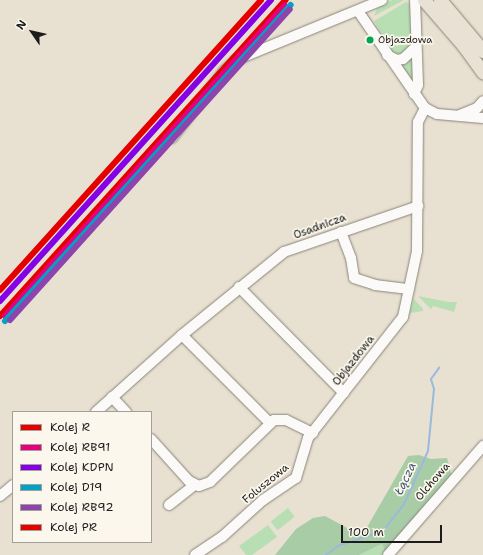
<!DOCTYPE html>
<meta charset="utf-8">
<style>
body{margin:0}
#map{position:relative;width:483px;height:555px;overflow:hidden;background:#e8e0d0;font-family:"Shantell Sans",sans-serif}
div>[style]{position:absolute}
.green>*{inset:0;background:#b8dfb3;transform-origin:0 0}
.forest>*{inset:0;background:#a8cda6}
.stream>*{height:2px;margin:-1px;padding:0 1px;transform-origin:1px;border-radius:1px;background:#9ab9dd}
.roads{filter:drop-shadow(0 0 1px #88847c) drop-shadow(0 0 1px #88847c)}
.minor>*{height:10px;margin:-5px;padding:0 5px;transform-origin:5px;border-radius:5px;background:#fcfaf8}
.major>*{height:13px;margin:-6.5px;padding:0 6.5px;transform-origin:6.5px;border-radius:6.5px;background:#e8e1d4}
.rail-1>*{height:6px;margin:-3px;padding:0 3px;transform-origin:3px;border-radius:3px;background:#e50000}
.rail-2>*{height:6px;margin:-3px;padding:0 3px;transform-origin:3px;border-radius:3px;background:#e5007d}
.rail-3>*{height:6px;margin:-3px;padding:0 3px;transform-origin:3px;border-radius:3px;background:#8500e5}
.rail-4>*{height:6px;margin:-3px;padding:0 3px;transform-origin:3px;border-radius:3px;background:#01a2c5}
.rail-5>*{height:6px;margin:-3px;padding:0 3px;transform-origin:3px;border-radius:3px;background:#8e44ad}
.rail-6>*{height:6px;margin:-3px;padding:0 3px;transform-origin:3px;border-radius:3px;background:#e50000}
.dots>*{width:11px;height:11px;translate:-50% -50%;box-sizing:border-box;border:2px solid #fbf7ec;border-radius:50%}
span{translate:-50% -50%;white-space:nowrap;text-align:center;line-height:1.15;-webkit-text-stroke:3.5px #fbf7ec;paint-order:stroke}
.bus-label{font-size:10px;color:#1c1c1c}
.left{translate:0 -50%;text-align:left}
.street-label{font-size:11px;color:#1c1c1c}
.water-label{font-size:12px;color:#465b75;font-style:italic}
.legend{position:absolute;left:12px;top:411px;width:140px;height:132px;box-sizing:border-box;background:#fbf7ec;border:1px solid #a29f99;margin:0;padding:5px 7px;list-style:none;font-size:12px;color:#1c1c1c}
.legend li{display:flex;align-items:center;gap:8px;height:20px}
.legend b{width:20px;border:1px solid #a29f99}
.north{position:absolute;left:12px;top:12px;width:40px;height:40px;-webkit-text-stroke:3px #fbf7ec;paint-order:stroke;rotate:304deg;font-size:11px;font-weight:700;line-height:16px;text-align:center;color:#1c1c1c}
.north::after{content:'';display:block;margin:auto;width:14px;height:18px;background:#1c1c1c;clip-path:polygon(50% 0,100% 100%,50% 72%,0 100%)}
.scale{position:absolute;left:341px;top:525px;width:101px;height:18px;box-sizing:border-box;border:2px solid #1c1c1c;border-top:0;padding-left:5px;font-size:12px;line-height:14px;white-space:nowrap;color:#1c1c1c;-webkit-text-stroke:3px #fbf7ec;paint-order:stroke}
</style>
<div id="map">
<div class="green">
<div style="clip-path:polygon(392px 0,404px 0,374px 16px,377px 8px)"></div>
<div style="clip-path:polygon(406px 2px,410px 4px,411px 11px,411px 45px,407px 52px,394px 55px,374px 21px)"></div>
<div style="clip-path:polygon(414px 56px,414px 78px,410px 82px,397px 62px)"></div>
<div style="clip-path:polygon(418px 296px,449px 302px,457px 302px,454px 312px,433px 306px,431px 309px)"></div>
<div style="clip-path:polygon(414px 299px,423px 309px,423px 311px,410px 313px)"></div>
<div style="left:288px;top:508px;width:11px;height:22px;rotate:52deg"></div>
<div style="clip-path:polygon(268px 525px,277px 537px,252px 555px,246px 555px,239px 546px)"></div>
<div style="clip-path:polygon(382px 544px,386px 555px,359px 555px)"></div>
</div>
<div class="forest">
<div style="clip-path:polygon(419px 455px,431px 459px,447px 458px,452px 477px,386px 554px,382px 544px,359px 555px,275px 555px,296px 529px,313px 518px,325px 516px,362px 536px,408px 456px)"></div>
</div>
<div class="stream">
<div style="left:326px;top:555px;width:15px;rotate:-37deg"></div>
<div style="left:338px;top:546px;width:47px;rotate:-18.4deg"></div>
<div style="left:383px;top:531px;width:34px;rotate:-52deg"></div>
<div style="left:404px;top:504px;width:58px;rotate:-65.6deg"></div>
<div style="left:428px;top:451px;width:62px;rotate:-84.5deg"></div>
<div style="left:434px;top:389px;width:10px;rotate:-107deg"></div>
<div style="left:431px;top:379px;width:14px;rotate:-54deg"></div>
</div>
<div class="roads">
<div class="minor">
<div style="left:358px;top:11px;width:118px;rotate:55.4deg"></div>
<div style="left:425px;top:108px;width:13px;rotate:27deg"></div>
<div style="left:437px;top:114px;width:46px;rotate:5deg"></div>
<div style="left:387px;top:55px;width:11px;rotate:27deg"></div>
<div style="left:397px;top:60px;width:6px;rotate:-9deg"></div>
<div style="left:403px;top:59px;width:18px;rotate:-43deg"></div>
<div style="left:414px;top:94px;width:10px;rotate:-66deg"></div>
<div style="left:418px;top:85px;width:85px;rotate:-92deg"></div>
<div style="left:460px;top:115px;width:18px;rotate:-22deg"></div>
<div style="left:477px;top:108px;width:9px;rotate:-49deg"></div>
<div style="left:172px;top:138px;width:85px;rotate:-52.2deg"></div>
<div style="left:224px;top:71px;width:16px;rotate:-43deg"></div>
<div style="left:236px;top:60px;width:158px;rotate:-22.3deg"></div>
<div style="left:341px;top:232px;width:28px;rotate:69deg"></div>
<div style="left:351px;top:258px;width:20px;rotate:81deg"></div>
<div style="left:354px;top:278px;width:22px;rotate:18deg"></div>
<div style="left:375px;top:285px;width:34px;rotate:7deg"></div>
<div style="left:239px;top:287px;width:149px;rotate:45.3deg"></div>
<div style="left:182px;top:335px;width:124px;rotate:45deg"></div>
<div style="left:112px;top:397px;width:21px;rotate:47deg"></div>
<div style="left:96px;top:412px;width:115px;rotate:-41.8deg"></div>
<div style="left:182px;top:335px;width:132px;rotate:-39.1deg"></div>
<div style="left:284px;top:252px;width:142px;rotate:-18.9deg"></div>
<div style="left:151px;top:439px;width:57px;rotate:47.9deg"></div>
<div style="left:189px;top:481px;width:11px;rotate:27deg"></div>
<div style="left:199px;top:486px;width:12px;rotate:-20deg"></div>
<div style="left:210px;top:482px;width:89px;rotate:-44.1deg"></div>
<div style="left:274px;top:420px;width:12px"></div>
<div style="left:286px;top:420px;width:30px;rotate:26deg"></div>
<div style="left:0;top:496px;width:17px;rotate:-40deg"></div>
<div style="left:169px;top:505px;width:33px;rotate:-38deg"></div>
<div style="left:195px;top:555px;width:32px;rotate:-34deg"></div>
<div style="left:222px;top:537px;width:55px;rotate:-42.1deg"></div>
<div style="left:263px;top:500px;width:40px;rotate:-34deg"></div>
<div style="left:296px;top:478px;width:42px;rotate:-73.3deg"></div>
<div style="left:308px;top:438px;width:154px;rotate:-51.9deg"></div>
<div style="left:403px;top:317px;width:67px;rotate:-78deg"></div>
<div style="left:417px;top:251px;width:129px;rotate:-89.6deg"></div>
<div style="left:418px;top:122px;width:16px;rotate:-63deg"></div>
<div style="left:388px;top:555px;width:145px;rotate:-48.9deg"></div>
</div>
<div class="major">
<div style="left:424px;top:0;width:60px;rotate:49.1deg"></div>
<div style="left:463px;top:45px;width:34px;rotate:54deg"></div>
<div style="left:440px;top:0;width:67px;rotate:49.9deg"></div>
</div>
</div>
<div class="rail-1">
<div style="left:0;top:316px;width:426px;rotate:-47.9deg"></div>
</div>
<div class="rail-2">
<div style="left:5px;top:316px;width:418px;rotate:-48deg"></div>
</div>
<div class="rail-3">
<div style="left:0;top:301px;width:405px;rotate:-48deg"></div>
</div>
<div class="rail-4">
<div style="left:5px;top:321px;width:426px;rotate:-47.9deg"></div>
</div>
<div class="rail-5">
<div style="left:10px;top:320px;width:418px;rotate:-48deg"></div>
</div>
<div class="rail-6">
<div style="left:0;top:290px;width:390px;rotate:-48deg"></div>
</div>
<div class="dots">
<div style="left:370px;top:40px;background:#00a651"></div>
</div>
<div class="bus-label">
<span class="left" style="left:378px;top:40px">Objazdowa</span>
</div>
<div class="street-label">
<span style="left:320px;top:227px;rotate:-20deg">Osadnicza</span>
<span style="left:354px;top:361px;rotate:-52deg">Objazdowa</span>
<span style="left:433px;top:482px;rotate:-49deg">Olchowa</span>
<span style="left:266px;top:484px;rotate:-39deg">Foluszowa</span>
</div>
<div class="water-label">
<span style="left:406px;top:479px;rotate:-65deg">Łącza</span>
</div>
<ul class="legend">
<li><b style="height:5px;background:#e50000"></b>Kolej R</li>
<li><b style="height:5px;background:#e5007d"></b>Kolej RB91</li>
<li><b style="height:5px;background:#8500e5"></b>Kolej KDPN</li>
<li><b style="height:5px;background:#01a2c5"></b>Kolej D19</li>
<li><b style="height:5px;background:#8e44ad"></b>Kolej RB92</li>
<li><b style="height:5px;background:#e50000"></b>Kolej PR</li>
</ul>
<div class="north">N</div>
<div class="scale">100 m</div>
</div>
